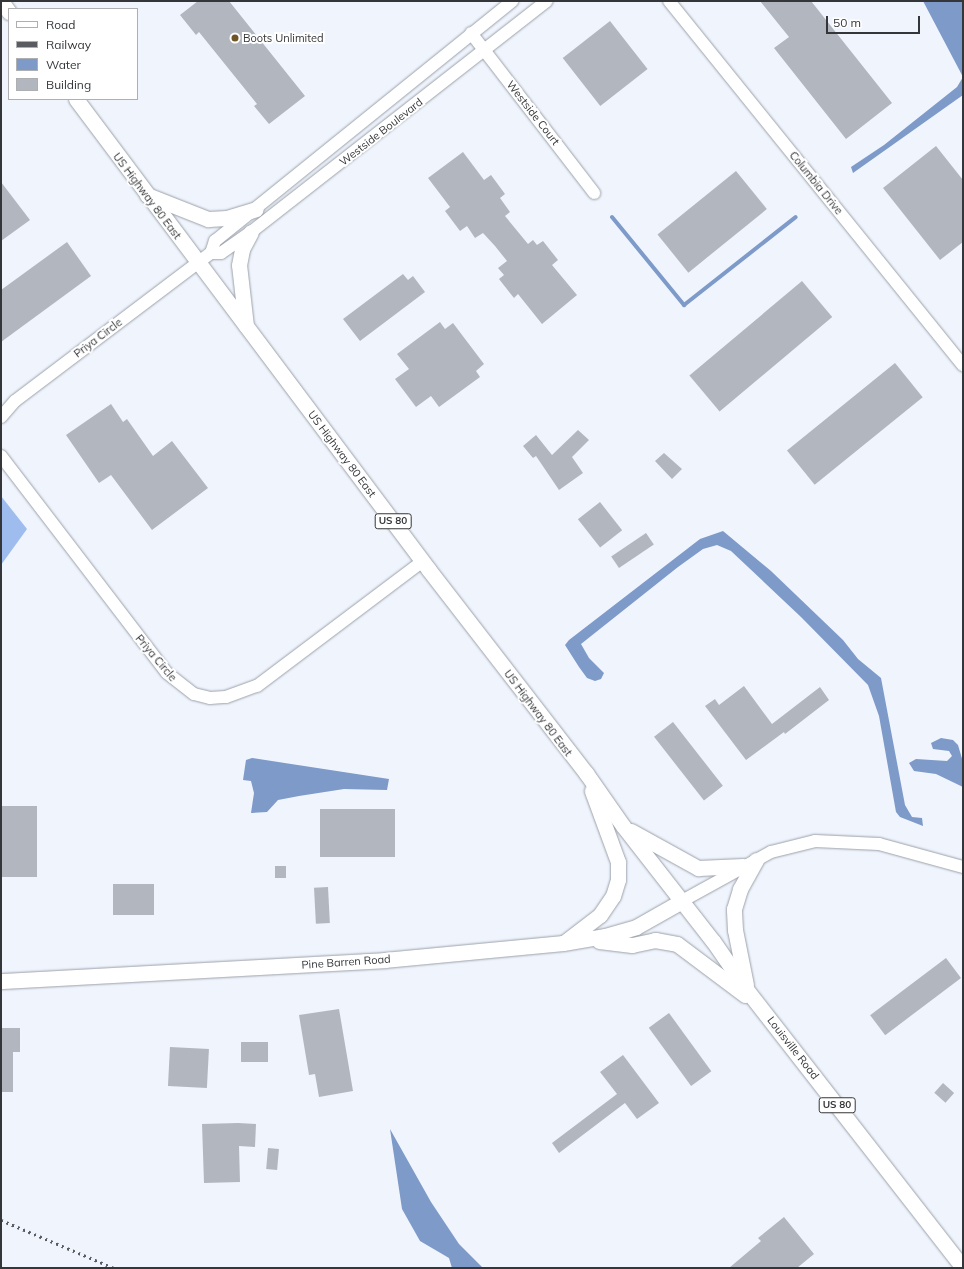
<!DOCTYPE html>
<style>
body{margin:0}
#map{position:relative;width:964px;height:1269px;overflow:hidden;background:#eff4fd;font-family:Mulish,sans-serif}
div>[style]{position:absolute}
.forest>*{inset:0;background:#9ebced}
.water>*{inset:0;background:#7d9ac9}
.stream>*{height:4px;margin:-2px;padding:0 2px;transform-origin:2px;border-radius:2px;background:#7d9ac9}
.building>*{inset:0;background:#b2b7bf;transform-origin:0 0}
.roads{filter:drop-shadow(0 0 1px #9ca1a9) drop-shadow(0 0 1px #9ca1a9)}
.minor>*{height:12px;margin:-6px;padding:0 6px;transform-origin:6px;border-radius:6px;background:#fff}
.major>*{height:15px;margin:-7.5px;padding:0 7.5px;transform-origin:7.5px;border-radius:7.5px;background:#fff}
.rail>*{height:3px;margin-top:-1.5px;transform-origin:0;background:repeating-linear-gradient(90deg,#5a5c61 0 2px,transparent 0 6px)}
.dots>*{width:11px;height:11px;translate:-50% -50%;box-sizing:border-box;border:2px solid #fff;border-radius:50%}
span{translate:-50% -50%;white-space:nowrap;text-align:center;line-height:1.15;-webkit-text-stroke:4px #fff;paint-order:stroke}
.shield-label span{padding:1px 3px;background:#fff;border:1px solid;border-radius:3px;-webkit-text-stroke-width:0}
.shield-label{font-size:10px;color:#343639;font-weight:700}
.poi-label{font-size:11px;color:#343639}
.left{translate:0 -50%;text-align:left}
.street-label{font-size:11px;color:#343639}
.frame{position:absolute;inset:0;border:2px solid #343639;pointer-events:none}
.legend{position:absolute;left:8px;top:8px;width:130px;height:92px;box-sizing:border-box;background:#fff;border:1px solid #aeafb0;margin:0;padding:5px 7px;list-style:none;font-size:12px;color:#343639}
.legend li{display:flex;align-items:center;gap:8px;height:20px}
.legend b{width:20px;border:1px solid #aeafb0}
.scale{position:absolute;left:826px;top:16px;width:94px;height:18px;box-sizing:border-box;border:2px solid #343639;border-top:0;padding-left:5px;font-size:12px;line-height:14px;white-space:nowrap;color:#343639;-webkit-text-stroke:3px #fff;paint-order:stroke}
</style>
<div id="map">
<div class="forest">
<div style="clip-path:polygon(1px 496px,27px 529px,1px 565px)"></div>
</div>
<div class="water">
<div style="clip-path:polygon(923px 1px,963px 1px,963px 95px,853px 173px,851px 167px,884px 145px,957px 87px,963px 77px)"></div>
<div style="clip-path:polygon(723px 531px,771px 571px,843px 640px,858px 659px,881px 678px,905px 805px,912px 817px,922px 818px,923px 826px,900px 817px,896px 812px,879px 716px,868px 685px,801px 617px,731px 551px,717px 545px,703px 549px,678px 567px,581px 644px,589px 658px,604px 673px,601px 679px,595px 681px,587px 678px,579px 667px,565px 645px,569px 640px,700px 539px)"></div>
<div style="clip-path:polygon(941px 738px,953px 740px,958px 745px,963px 762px,963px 787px,936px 774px,914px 771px,909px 763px,916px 759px,947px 761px,952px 756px,949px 751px,933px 749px,931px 743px)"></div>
<div style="clip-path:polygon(252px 758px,389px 779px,387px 790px,344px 789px,299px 796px,278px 800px,267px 812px,251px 813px,254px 793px,251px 781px,243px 780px,246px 760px)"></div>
<div style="clip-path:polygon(390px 1129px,431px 1202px,459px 1244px,483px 1268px,452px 1268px,449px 1258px,420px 1241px,402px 1209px)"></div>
</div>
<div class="stream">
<div style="left:612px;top:217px;width:114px;rotate:50.7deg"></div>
<div style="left:684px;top:305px;width:142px;rotate:-38.2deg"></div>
</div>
<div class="building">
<div style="clip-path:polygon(198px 1px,229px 1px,305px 96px,269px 124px,254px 106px,257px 104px,199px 32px,196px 35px,180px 15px)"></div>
<div style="clip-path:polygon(760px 1px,811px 1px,892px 103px,846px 139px,774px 48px,789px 37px)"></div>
<div style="left:610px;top:21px;width:61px;height:60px;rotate:52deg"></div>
<div style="clip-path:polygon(936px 146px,963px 180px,963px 242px,940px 260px,883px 188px)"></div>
<div style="clip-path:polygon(463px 152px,484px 180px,491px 175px,505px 194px,500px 198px,510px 212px,505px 216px,528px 244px,533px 240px,537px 245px,543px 241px,558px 260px,552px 265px,577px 295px,542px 324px,518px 294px,514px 298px,499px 279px,504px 275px,498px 268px,507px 261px,495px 246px,483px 233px,475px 238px,467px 226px,460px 231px,445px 211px,450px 207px,428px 178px)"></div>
<div style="left:736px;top:171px;width:49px;height:101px;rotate:51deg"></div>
<div style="clip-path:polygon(1px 182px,30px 220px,1px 241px)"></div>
<div style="clip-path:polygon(67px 242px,91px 276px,1px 342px,1px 290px)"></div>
<div style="clip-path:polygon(403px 274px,408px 280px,413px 276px,425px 292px,360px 341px,343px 319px)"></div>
<div style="left:802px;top:281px;width:47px;height:147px;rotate:50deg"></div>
<div style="clip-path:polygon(440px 322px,445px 329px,453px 323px,484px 364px,476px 371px,480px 377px,439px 407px,431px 396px,416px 407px,395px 379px,409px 369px,397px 354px)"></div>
<div style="left:895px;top:363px;width:44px;height:139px;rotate:51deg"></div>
<div style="clip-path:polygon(111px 404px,123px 422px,127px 419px,153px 456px,172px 441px,208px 488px,152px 530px,111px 475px,99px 483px,66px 435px)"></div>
<div style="clip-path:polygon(578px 430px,589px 440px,572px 457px,583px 473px,559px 490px,536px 456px,533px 458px,523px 446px,536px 435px,552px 455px)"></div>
<div style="clip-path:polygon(664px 453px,682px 469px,672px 479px,655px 461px)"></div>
<div style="left:600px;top:502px;width:36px;height:28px;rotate:52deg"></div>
<div style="left:646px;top:533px;width:14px;height:42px;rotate:56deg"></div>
<div style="clip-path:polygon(744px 686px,772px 724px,820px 687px,829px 700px,785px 734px,784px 732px,746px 760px,705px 706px,715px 699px,719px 705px)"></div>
<div style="left:673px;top:722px;width:81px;height:24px;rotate:52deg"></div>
<div style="left:1px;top:806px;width:36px;height:71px"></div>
<div style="left:320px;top:809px;width:75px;height:48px"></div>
<div style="left:275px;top:866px;width:11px;height:12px"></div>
<div style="left:113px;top:884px;width:41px;height:31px"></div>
<div style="left:328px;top:887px;width:36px;height:14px;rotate:87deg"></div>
<div style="left:946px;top:958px;width:25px;height:95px;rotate:53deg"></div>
<div style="clip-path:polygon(339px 1009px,353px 1091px,319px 1097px,315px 1074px,309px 1075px,299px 1015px)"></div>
<div style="left:669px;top:1013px;width:72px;height:25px;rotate:54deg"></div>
<div style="clip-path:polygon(1px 1028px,20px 1028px,20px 1052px,13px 1052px,13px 1092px,1px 1092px)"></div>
<div style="left:268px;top:1042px;width:20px;height:27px;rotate:90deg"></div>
<div style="left:170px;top:1047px;width:39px;height:39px;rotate:3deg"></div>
<div style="clip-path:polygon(623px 1055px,659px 1103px,637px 1119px,625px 1103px,559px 1153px,552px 1143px,617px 1094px,600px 1072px)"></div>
<div style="left:943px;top:1083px;width:15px;height:13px;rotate:42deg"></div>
<div style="clip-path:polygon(238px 1123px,256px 1124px,255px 1147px,239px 1146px,240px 1182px,204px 1183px,202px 1124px)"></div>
<div style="left:268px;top:1148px;width:11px;height:21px;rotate:5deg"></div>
<div style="clip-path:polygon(784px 1217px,814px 1254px,797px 1268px,729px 1268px,761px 1241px,758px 1238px)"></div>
</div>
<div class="roads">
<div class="minor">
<div style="left:669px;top:1px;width:468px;rotate:51.1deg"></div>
<div style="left:471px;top:33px;width:202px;rotate:52.4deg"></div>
<div style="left:211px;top:253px;width:10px"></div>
<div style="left:221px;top:253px;width:37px;rotate:-35deg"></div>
<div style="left:251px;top:232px;width:375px;rotate:-38deg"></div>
<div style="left:1px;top:417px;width:21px;rotate:-49deg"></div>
<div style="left:15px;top:401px;width:246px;rotate:-37.1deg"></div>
<div style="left:211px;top:253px;width:13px;rotate:-72deg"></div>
<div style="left:215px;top:241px;width:382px;rotate:-38.9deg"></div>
<div style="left:1px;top:456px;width:273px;rotate:52.6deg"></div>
<div style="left:167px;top:673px;width:34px;rotate:38deg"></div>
<div style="left:194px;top:694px;width:16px;rotate:14deg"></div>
<div style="left:210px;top:698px;width:16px;rotate:-4deg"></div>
<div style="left:226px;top:697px;width:33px;rotate:-20deg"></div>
<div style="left:257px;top:686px;width:208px;rotate:-37deg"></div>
<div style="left:682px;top:901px;width:102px;rotate:-28.8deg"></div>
<div style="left:771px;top:852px;width:45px;rotate:-14deg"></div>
<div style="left:815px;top:841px;width:64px;rotate:2.7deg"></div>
<div style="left:879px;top:844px;width:87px;rotate:15.3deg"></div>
</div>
<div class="major">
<div style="left:1px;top:1px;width:14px;rotate:54deg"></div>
<div style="left:76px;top:99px;width:589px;rotate:53.15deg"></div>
<div style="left:429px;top:570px;width:257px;rotate:52.3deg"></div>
<div style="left:586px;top:773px;width:65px;rotate:55.1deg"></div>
<div style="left:623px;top:826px;width:146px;rotate:52deg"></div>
<div style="left:713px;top:941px;width:58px;rotate:55.5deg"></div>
<div style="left:746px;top:989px;width:353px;rotate:52.1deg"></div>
<div style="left:147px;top:195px;width:66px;rotate:21.5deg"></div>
<div style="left:208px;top:219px;width:19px;rotate:-3deg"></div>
<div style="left:227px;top:218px;width:30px;rotate:-17deg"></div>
<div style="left:246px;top:326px;width:61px;rotate:-96.5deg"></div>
<div style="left:239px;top:265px;width:16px;rotate:-79deg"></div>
<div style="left:242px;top:249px;width:19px;rotate:-62deg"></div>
<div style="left:631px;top:831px;width:77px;rotate:28.9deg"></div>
<div style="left:698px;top:868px;width:45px;rotate:-2.5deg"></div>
<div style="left:599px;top:941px;width:33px;rotate:7deg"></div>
<div style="left:632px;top:945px;width:24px;rotate:-12deg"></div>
<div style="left:655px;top:940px;width:22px;rotate:10deg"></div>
<div style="left:677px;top:944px;width:85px;rotate:36.9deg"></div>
<div style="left:565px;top:942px;width:44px;rotate:-37.6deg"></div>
<div style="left:600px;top:915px;width:23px;rotate:-56deg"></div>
<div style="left:613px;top:896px;width:17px;rotate:-73deg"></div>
<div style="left:618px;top:880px;width:18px;rotate:-90deg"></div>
<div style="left:618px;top:862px;width:76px;rotate:-110.1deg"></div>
<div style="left:1px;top:981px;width:384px;rotate:-3.1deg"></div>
<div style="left:384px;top:960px;width:180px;rotate:-5.4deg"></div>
<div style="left:563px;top:943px;width:43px;rotate:-9.5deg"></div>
<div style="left:605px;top:936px;width:32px;rotate:-16deg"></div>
<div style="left:636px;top:927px;width:53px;rotate:-29.5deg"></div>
<div style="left:746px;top:985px;width:56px;rotate:-101.3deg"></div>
<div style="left:735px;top:930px;width:21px;rotate:-93deg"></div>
<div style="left:734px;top:909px;width:21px;rotate:-73deg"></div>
<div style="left:740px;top:889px;width:33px;rotate:-61deg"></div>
</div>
</div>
<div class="rail">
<div style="left:1px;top:1220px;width:123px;rotate:23deg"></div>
</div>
<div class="dots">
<div style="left:235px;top:38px;background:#6f5526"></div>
</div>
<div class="shield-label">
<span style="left:393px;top:521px">US 80</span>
<span style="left:837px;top:1105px">US 80</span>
</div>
<div class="poi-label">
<span class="left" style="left:243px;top:38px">Boots Unlimited</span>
</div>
<div class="street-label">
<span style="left:533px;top:113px;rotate:52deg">Westside Court</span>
<span style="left:381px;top:132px;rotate:-38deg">Westside Boulevard</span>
<span style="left:816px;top:183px;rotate:51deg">Columbia Drive</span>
<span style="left:147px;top:196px;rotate:53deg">US Highway 80 East</span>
<span style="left:98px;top:338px;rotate:-37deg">Priya Circle</span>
<span style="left:342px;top:454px;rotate:53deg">US Highway 80 East</span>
<span style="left:156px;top:658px;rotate:50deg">Priya Circle</span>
<span style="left:538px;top:713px;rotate:53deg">US Highway 80 East</span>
<span style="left:346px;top:962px;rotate:-4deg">Pine Barren Road</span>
<span style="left:793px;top:1048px;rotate:52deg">Louisville Road</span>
</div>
<div class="frame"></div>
<ul class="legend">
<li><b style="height:5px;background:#fff"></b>Road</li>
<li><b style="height:5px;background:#5a5c61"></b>Railway</li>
<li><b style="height:11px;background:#7d9ac9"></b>Water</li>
<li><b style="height:11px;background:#b2b7bf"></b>Building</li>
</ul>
<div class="scale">50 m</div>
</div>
